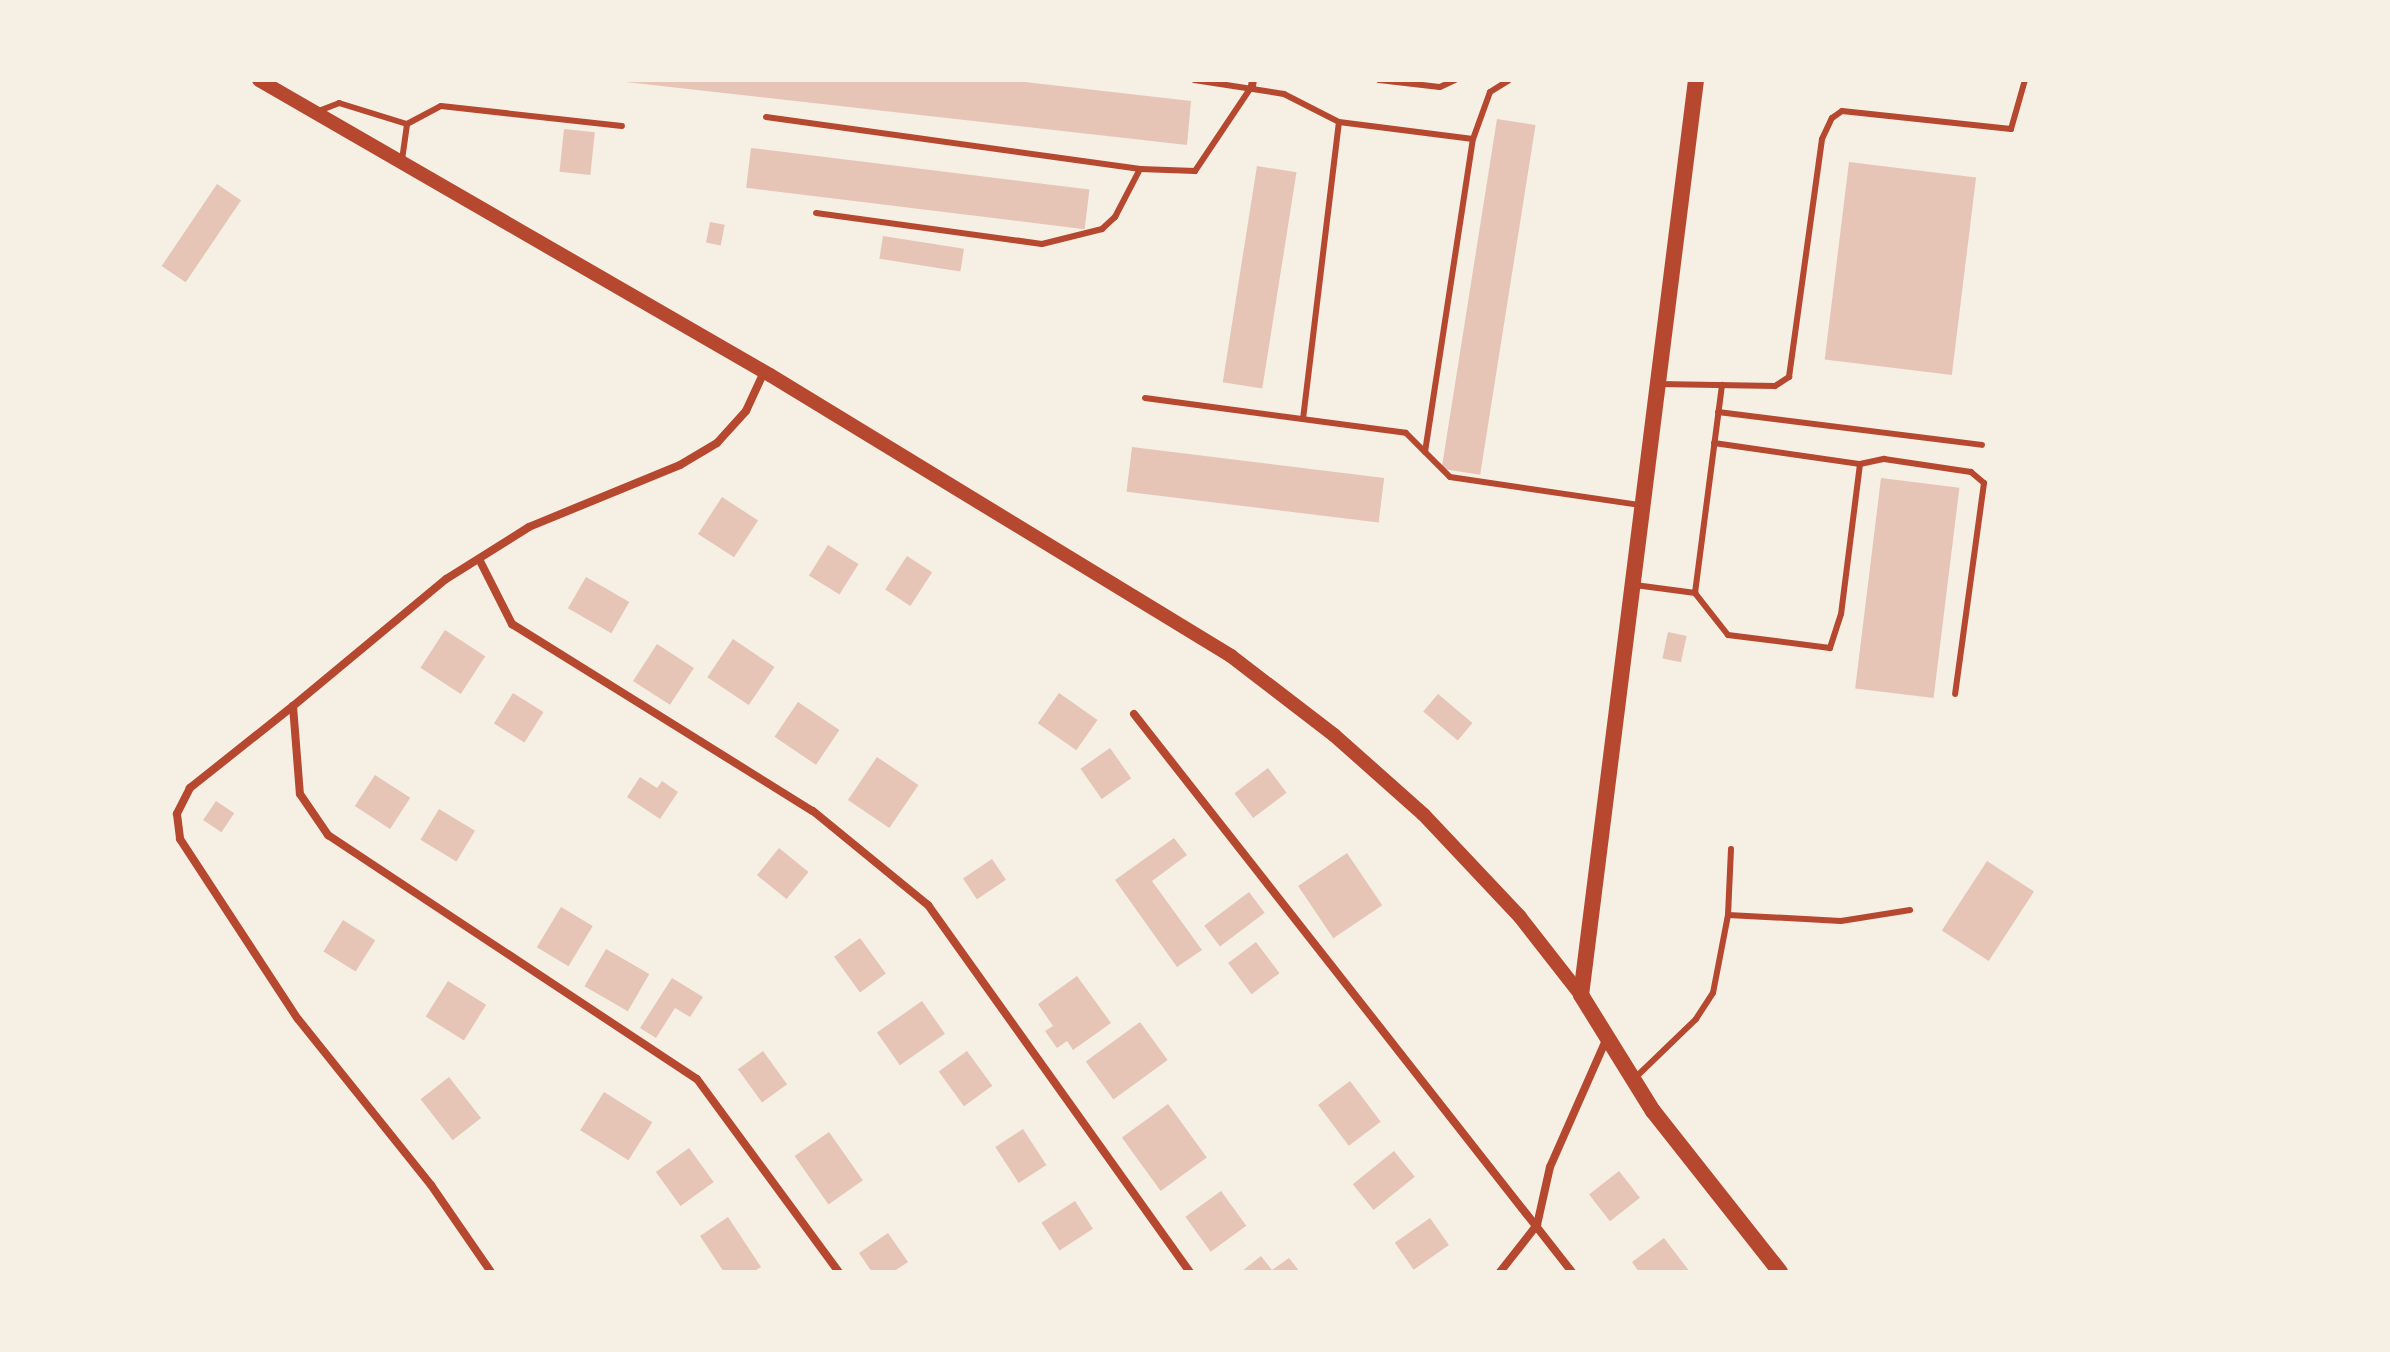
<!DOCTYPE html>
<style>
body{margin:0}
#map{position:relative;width:2390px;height:1352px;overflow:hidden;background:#f6efe4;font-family:"Work Sans",sans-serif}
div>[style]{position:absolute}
.building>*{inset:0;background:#e6c5b7;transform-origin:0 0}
.service>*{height:6px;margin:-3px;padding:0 3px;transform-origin:3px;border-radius:3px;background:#b5482f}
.minor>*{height:8px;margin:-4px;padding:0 4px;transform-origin:4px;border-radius:4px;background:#b5482f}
.tertiary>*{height:14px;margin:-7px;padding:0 7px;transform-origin:7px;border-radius:7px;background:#b5482f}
.secondary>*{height:16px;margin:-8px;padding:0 8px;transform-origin:8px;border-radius:8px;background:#b5482f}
span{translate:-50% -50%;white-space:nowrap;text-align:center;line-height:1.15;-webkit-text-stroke:6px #f6efe4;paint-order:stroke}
.frame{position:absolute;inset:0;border:82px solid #f6efe4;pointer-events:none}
</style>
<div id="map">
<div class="building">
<div style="clip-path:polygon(608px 80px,1007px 80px,1191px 101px,1187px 145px)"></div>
<div style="left:1497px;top:119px;width:39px;height:354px;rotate:9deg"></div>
<div style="left:564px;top:129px;width:31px;height:43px;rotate:6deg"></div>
<div style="left:751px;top:148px;width:341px;height:40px;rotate:7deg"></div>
<div style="left:1849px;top:162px;width:128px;height:199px;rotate:7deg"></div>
<div style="left:1257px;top:166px;width:40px;height:219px;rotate:9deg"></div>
<div style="left:217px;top:184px;width:29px;height:99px;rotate:34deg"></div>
<div style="left:710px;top:222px;width:15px;height:21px;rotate:11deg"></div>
<div style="left:883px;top:236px;width:82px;height:23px;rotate:9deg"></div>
<div style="left:1132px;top:447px;width:254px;height:45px;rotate:7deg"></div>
<div style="left:1881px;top:478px;width:79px;height:212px;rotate:7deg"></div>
<div style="left:722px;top:497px;width:43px;height:44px;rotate:33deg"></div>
<div style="left:828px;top:545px;width:36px;height:36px;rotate:32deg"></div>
<div style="left:907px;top:556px;width:30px;height:40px;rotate:33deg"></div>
<div style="left:586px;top:577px;width:50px;height:36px;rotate:30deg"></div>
<div style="left:445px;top:630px;width:48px;height:45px;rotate:33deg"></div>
<div style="left:1668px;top:632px;width:19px;height:27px;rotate:12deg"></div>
<div style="left:733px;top:639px;width:50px;height:46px;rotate:34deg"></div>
<div style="left:657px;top:644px;width:44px;height:44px;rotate:33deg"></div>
<div style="left:513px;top:693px;width:36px;height:36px;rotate:32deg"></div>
<div style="left:1059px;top:693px;width:47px;height:37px;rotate:35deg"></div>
<div style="left:1438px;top:694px;width:45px;height:23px;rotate:40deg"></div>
<div style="left:798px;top:702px;width:50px;height:42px;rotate:34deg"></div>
<div style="left:1110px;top:748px;width:37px;height:36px;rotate:55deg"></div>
<div style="left:877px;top:757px;width:50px;height:52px;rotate:34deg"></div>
<div style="left:1268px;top:768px;width:31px;height:42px;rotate:53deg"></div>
<div style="left:375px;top:775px;width:42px;height:37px;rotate:33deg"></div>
<div style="clip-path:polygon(640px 777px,657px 788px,662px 781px,678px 792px,660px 819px,627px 797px)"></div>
<div style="left:216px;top:801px;width:22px;height:23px;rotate:34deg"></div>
<div style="left:439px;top:809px;width:42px;height:36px;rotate:31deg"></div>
<div style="clip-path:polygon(1174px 838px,1187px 855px,1152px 881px,1202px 950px,1177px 967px,1115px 880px)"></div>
<div style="left:779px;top:848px;width:38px;height:35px;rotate:39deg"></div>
<div style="left:1347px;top:853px;width:63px;height:59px;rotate:56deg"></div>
<div style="left:992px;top:859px;width:25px;height:35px;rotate:56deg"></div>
<div style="left:1987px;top:861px;width:56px;height:83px;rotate:33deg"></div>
<div style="left:1249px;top:892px;width:26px;height:56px;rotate:53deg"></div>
<div style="left:561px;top:907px;width:37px;height:47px;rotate:31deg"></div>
<div style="left:343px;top:920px;width:38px;height:37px;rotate:32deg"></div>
<div style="left:860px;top:938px;width:44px;height:32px;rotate:54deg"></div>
<div style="left:1256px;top:942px;width:39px;height:35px;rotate:53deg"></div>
<div style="left:606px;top:949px;width:50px;height:43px;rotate:30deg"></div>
<div style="clip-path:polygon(1077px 976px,1111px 1023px,1073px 1050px,1067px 1041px,1057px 1048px,1045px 1031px,1053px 1026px,1038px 1004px)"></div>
<div style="clip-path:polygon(672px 978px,703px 997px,690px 1017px,675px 1008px,656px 1038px,640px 1028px)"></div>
<div style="left:448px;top:981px;width:45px;height:42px;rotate:32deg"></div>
<div style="left:922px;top:1001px;width:40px;height:55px;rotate:55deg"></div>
<div style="left:1140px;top:1022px;width:47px;height:67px;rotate:54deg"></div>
<div style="left:763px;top:1051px;width:41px;height:31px;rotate:54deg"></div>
<div style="left:967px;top:1051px;width:43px;height:35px;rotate:54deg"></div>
<div style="left:449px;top:1077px;width:52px;height:36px;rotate:52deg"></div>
<div style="left:1350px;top:1081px;width:51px;height:40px;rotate:53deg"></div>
<div style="left:604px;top:1092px;width:57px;height:45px;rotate:32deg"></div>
<div style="left:1168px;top:1104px;width:66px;height:57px;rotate:54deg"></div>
<div style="left:1023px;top:1129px;width:43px;height:33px;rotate:57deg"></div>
<div style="left:829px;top:1132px;width:59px;height:42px;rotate:55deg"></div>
<div style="left:689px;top:1148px;width:42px;height:41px;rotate:54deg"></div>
<div style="left:1394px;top:1151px;width:33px;height:53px;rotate:51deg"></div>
<div style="left:1619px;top:1171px;width:34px;height:38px;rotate:52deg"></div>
<div style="left:1221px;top:1191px;width:43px;height:44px;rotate:54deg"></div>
<div style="left:1075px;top:1201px;width:33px;height:40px;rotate:57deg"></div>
<div style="clip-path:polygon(728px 1217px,761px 1267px,753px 1272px,724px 1272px,700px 1236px)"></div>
<div style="left:1430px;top:1218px;width:33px;height:43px;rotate:55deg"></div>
<div style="clip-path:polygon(888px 1233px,908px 1262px,893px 1272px,872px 1272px,859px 1253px)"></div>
<div style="clip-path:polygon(1664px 1238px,1690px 1272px,1639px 1272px,1632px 1262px)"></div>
<div style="clip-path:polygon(1261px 1256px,1272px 1270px,1289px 1258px,1300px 1272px,1241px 1272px)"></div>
</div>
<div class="service">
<div style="left:1194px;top:80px;width:91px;rotate:8.8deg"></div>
<div style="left:1284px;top:94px;width:62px;rotate:27deg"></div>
<div style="left:1379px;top:80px;width:61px;rotate:6.5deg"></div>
<div style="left:1440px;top:87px;width:17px;rotate:-25deg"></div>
<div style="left:316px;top:112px;width:25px;rotate:-21deg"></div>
<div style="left:339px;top:103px;width:71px;rotate:17.2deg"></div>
<div style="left:766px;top:117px;width:378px;rotate:7.9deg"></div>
<div style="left:1140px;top:169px;width:55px;rotate:2.1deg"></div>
<div style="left:1195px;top:171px;width:102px;rotate:-56.2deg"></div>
<div style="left:402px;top:160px;width:36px;rotate:-82deg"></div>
<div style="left:407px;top:124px;width:38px;rotate:-28deg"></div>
<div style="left:441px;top:106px;width:182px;rotate:6.3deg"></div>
<div style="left:816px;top:213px;width:228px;rotate:7.8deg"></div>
<div style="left:1042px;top:244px;width:62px;rotate:-14deg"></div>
<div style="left:1102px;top:229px;width:18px;rotate:-43deg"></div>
<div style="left:1115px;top:217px;width:54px;rotate:-62.5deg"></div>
<div style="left:1659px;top:384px;width:116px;rotate:1deg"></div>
<div style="left:1775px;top:386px;width:17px;rotate:-33deg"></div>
<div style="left:1789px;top:377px;width:240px;rotate:-82.1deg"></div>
<div style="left:1822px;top:139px;width:23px;rotate:-65deg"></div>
<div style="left:1832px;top:118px;width:12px;rotate:-35deg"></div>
<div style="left:1842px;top:111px;width:170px;rotate:6.1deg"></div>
<div style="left:2011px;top:129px;width:51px;rotate:-74.1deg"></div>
<div style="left:1145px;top:398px;width:263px;rotate:7.6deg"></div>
<div style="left:1406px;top:433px;width:62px;rotate:45deg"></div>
<div style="left:1450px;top:477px;width:191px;rotate:8.4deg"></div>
<div style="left:1718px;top:412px;width:266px;rotate:7.1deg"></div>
<div style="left:1303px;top:419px;width:299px;rotate:-83.1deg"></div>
<div style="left:1339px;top:122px;width:135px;rotate:7.2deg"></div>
<div style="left:1714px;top:443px;width:148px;rotate:8.2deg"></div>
<div style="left:1860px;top:464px;width:151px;rotate:97.2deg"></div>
<div style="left:1841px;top:614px;width:36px;rotate:108deg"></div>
<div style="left:1830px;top:648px;width:103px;rotate:-172.7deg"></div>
<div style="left:1728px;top:635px;width:53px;rotate:-128.2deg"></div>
<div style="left:1695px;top:593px;width:210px;rotate:-82.6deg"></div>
<div style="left:1425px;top:452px;width:317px;rotate:-81.3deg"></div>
<div style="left:1473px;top:139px;width:50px;rotate:-70.1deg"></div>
<div style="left:1490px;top:92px;width:22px;rotate:-32deg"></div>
<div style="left:1860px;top:464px;width:25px;rotate:-12deg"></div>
<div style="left:1884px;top:459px;width:88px;rotate:8.5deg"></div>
<div style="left:1971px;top:472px;width:17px;rotate:40deg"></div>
<div style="left:1984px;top:483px;width:213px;rotate:97.8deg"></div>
<div style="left:1635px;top:585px;width:61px;rotate:7.6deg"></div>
<div style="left:1728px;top:915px;width:113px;rotate:3deg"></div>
<div style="left:1841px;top:921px;width:70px;rotate:-9.1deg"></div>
<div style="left:1636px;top:1077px;width:83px;rotate:-44deg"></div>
<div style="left:1696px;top:1019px;width:31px;rotate:-57deg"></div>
<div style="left:1713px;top:993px;width:79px;rotate:-79.1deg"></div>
<div style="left:1728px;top:915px;width:66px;rotate:-87.4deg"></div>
</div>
<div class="minor">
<div style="left:1252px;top:86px;width:6px;rotate:-81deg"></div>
<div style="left:764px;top:372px;width:43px;rotate:114.8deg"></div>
<div style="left:746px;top:411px;width:43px;rotate:132.2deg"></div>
<div style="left:717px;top:443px;width:43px;rotate:149.3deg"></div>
<div style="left:680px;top:465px;width:163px;rotate:157.7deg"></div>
<div style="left:529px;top:527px;width:98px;rotate:147.9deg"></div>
<div style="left:446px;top:579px;width:199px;rotate:140.3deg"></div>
<div style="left:293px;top:706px;width:88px;rotate:85.5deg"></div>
<div style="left:300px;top:794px;width:50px;rotate:55.7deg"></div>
<div style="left:328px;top:835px;width:442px;rotate:33.5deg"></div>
<div style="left:697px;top:1079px;width:240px;rotate:53.7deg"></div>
<div style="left:480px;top:561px;width:71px;rotate:63.1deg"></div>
<div style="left:512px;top:624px;width:354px;rotate:31.9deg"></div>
<div style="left:813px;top:811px;width:149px;rotate:39.3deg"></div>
<div style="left:928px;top:905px;width:451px;rotate:54.5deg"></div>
<div style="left:293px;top:706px;width:132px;rotate:141.5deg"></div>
<div style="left:190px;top:788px;width:29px;rotate:117deg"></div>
<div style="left:177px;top:814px;width:25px;rotate:83deg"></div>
<div style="left:180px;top:839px;width:215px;rotate:56.8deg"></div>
<div style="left:298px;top:1019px;width:213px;rotate:51.3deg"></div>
<div style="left:431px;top:1185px;width:106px;rotate:55.4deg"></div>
<div style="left:1134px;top:714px;width:709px;rotate:51.87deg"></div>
<div style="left:1500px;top:1272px;width:60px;rotate:-51.8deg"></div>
<div style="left:1537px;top:1225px;width:59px;rotate:-77.4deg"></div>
<div style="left:1550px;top:1167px;width:141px;rotate:-66.2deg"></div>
</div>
<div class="tertiary">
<div style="left:259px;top:80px;width:590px;rotate:30deg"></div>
<div style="left:770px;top:375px;width:540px;rotate:31.36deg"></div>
<div style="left:1231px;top:656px;width:130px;rotate:37.5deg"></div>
<div style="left:1334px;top:735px;width:120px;rotate:41.6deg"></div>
<div style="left:1424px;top:815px;width:140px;rotate:46.7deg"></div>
<div style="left:1520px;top:917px;width:99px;rotate:52deg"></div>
</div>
<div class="secondary">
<div style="left:1696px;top:80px;width:922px;rotate:97.16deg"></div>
<div style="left:1581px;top:995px;width:137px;rotate:58.2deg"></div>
<div style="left:1653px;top:1111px;width:205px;rotate:51.7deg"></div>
</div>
<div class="frame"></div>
</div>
